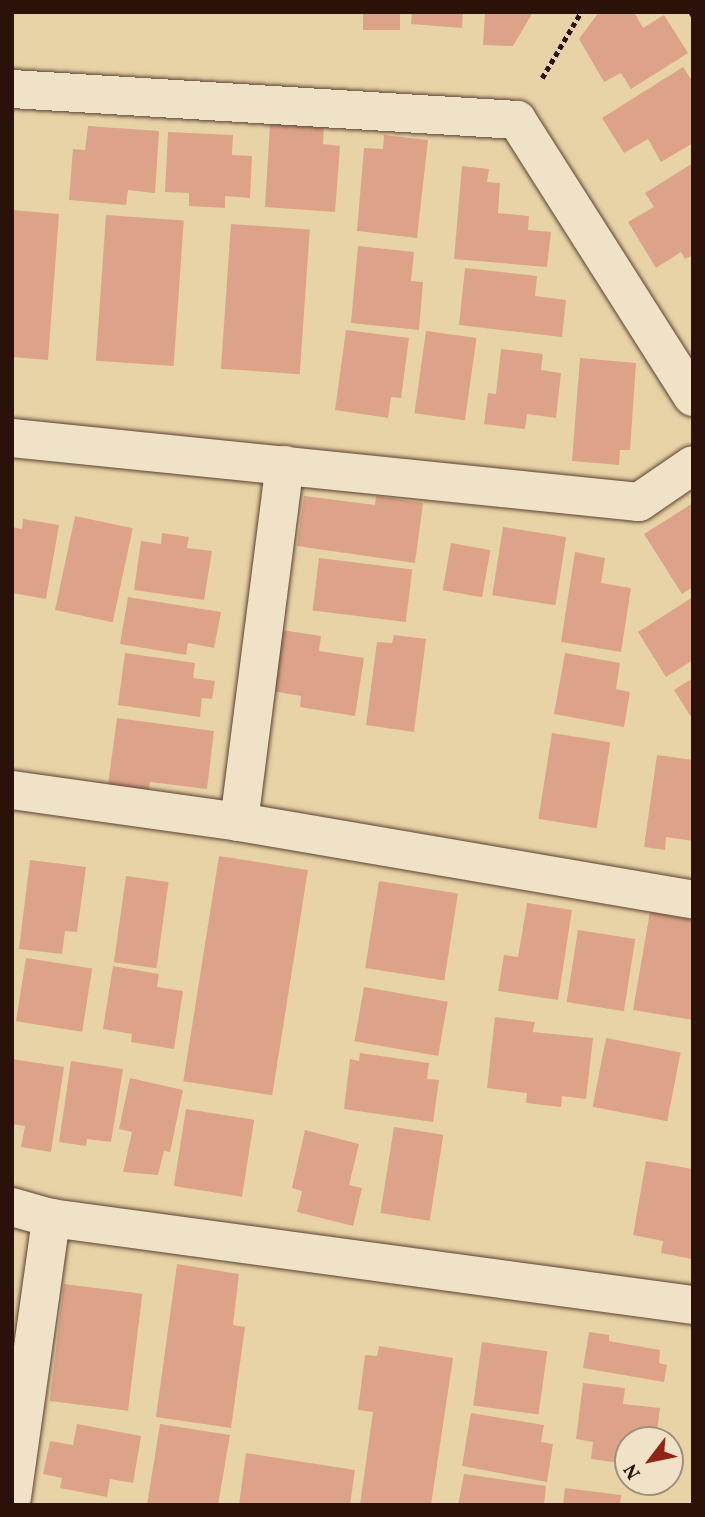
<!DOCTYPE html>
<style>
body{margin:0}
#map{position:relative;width:705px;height:1517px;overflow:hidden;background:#e8d3a7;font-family:Vollkorn,serif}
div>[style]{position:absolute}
.building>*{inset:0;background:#dda389;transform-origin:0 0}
.path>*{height:4.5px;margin-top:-2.25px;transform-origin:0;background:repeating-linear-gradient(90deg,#2a1209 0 5px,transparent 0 8.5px)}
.roads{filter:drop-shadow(0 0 2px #5a4230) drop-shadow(0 0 2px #5a4230)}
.minor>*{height:38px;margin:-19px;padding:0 19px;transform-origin:19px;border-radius:19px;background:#f0e2c6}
span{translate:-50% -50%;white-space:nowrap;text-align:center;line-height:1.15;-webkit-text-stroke:6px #f0e2c6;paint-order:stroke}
.frame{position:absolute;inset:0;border:14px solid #2a1209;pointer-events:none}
.north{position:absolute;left:614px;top:1426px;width:70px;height:70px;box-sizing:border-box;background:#f0e2c6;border:2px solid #a18f7a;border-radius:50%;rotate:238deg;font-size:19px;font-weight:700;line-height:28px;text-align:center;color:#2a1209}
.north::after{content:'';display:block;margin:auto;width:24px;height:32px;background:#8f2418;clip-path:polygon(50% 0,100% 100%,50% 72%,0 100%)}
</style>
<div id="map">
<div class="building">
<div style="left:363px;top:12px;width:37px;height:18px"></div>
<div style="clip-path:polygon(412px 12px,463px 12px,462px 28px,411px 24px)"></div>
<div style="clip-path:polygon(485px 12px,533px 12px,513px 46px,483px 45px)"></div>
<div style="clip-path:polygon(599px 12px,634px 12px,643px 28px,664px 15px,688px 53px,631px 89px,621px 73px,604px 82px,579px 39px)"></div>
<div style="clip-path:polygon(683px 67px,693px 82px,693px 143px,661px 162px,648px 139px,624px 153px,602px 118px)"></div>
<div style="clip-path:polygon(270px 124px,324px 127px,323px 144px,340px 146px,335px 212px,265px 207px)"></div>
<div style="clip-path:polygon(88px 126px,159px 131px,155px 193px,128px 190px,126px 205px,69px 200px,73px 149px,85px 150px)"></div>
<div style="clip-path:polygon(168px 132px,233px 135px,232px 155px,252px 156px,250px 198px,225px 196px,225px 208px,189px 206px,189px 193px,165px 192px)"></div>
<div style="clip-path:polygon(384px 135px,428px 140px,417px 238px,357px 231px,364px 148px,383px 149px)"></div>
<div style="clip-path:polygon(693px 163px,693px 255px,685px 259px,681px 252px,656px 268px,628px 222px,654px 207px,645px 193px)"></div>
<div style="clip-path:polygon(462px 166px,489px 169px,487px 182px,500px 183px,498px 213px,529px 216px,528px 230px,551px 232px,547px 267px,454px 259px)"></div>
<div style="clip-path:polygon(12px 210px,59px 214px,48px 360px,12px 357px)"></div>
<div style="left:106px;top:215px;width:78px;height:146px;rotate:4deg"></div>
<div style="left:231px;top:224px;width:79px;height:145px;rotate:4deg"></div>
<div style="clip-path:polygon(358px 246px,414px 252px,411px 281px,423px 282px,419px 330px,351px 323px)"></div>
<div style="clip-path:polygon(465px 268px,537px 276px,535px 296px,566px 300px,562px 337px,459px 325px)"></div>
<div style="clip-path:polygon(346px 330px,409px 338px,401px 398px,391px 397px,388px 418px,335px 410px)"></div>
<div style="left:426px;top:331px;width:51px;height:83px;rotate:8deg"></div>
<div style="clip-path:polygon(501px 349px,543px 354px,541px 370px,561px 373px,556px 418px,527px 414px,525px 429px,484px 424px,488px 393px,496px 394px)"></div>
<div style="clip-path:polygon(580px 358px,636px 363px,630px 450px,620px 450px,619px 465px,572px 461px)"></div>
<div style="clip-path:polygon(304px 496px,375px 505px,376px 496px,423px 503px,415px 563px,297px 546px)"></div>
<div style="clip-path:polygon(693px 503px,693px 587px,682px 594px,644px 534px)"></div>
<div style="left:75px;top:516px;width:59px;height:96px;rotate:12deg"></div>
<div style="clip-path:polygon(23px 519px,59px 525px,46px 599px,12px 593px,12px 527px,22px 529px)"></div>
<div style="left:503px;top:527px;width:64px;height:69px;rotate:9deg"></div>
<div style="clip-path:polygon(162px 533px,189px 537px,187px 548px,212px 551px,204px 600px,134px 590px,141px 541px,161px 544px)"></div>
<div style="left:451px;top:543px;width:40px;height:48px;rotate:10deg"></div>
<div style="clip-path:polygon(575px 552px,605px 558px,601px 583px,631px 588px,621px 652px,561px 642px)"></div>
<div style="left:319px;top:558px;width:94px;height:53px;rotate:7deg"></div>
<div style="clip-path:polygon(128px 597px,221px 612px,214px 648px,188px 643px,186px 655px,120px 644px)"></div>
<div style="clip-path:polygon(693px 597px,693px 660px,666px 677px,638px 632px)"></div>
<div style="clip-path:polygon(282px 630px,321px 636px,319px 651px,364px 658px,355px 716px,300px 707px,301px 696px,272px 691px)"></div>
<div style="clip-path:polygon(394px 635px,426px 639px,414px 732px,366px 725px,377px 642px,392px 643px)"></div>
<div style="clip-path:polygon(125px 653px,195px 663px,193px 678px,215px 681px,212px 699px,202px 698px,200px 717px,118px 705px)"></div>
<div style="clip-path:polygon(565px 653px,620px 663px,616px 689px,630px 692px,624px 727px,554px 714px)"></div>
<div style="clip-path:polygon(693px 678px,693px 720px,674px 690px)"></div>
<div style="clip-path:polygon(117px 718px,214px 731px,207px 789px,150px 782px,149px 791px,108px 785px)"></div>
<div style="left:552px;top:733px;width:59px;height:87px;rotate:9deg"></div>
<div style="clip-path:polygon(657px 755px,693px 760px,693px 841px,666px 837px,665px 850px,644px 847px)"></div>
<div style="left:219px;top:856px;width:90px;height:228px;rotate:9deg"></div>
<div style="clip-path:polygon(30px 860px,86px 867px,77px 932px,65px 931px,62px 954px,19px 949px)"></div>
<div style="left:126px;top:876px;width:43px;height:87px;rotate:8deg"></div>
<div style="left:379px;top:881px;width:80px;height:88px;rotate:9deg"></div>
<div style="clip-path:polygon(527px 903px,572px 910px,558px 1000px,498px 991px,504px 955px,518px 957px)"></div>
<div style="clip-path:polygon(650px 912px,693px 920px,693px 1020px,633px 1010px)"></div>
<div style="left:578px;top:930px;width:58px;height:73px;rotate:9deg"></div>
<div style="left:26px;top:958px;width:67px;height:64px;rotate:9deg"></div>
<div style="clip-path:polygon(113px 966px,159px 974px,157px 987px,183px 991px,174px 1049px,131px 1042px,132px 1034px,103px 1029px)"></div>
<div style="left:364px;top:987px;width:85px;height:55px;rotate:10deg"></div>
<div style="clip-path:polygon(495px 1017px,535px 1022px,533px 1032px,593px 1038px,586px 1099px,562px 1096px,561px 1107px,526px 1103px,527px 1093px,487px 1088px)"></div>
<div style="left:606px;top:1038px;width:76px;height:70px;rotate:11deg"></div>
<div style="clip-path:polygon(360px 1053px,429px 1063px,427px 1079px,439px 1080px,433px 1122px,344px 1109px,350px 1059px,359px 1061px)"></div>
<div style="clip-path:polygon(12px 1059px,64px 1067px,51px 1152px,21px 1147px,25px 1126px,12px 1124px)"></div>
<div style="clip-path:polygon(71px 1061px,123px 1069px,111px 1142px,87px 1139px,86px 1146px,59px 1142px)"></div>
<div style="clip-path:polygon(130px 1078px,183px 1090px,170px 1152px,164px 1151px,158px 1175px,123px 1172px,132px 1132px,119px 1129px)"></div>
<div style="left:186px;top:1109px;width:69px;height:78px;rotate:9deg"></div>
<div style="left:394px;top:1127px;width:50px;height:87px;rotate:9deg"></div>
<div style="clip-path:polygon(305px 1130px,359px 1144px,349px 1185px,362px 1188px,353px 1226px,297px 1212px,302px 1191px,292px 1188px)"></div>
<div style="clip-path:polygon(646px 1161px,693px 1169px,692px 1259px,661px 1253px,663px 1241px,633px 1235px)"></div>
<div style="clip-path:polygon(177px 1264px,239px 1274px,233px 1325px,245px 1327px,231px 1428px,156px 1417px)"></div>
<div style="left:64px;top:1284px;width:79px;height:118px;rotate:7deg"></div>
<div style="clip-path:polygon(589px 1332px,609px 1335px,609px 1341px,660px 1350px,659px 1363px,667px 1365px,664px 1382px,583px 1368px)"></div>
<div style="left:482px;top:1342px;width:66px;height:64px;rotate:8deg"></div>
<div style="clip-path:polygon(379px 1346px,453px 1358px,431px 1505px,360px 1505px,373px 1412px,358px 1410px,365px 1355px,377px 1356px)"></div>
<div style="clip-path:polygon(583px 1383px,625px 1388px,623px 1404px,660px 1408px,656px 1440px,628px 1440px,628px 1464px,591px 1459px,593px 1442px,576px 1439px)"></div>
<div style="clip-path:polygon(471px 1413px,544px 1425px,541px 1442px,553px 1444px,547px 1482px,462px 1466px)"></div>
<div style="clip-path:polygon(77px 1424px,141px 1436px,133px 1483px,110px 1479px,107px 1497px,60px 1488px,62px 1478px,43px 1474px,50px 1441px,73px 1445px)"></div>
<div style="clip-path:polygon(160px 1424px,230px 1435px,218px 1505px,147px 1505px)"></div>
<div style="clip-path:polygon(246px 1453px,355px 1470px,350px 1505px,239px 1505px)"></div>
<div style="clip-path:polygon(464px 1474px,546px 1486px,544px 1505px,458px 1505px)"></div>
<div style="clip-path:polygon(565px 1488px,621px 1495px,620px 1505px,563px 1505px)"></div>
</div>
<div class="path">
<div style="left:691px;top:12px;width:4px;rotate:56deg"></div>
<div style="left:542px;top:78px;width:77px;rotate:-59.4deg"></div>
</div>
<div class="roads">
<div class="minor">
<div style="left:12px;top:89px;width:506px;rotate:3.51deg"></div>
<div style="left:517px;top:120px;width:328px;rotate:57.6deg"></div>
<div style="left:12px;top:438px;width:630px;rotate:5.83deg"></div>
<div style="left:639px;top:502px;width:65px;rotate:-34.4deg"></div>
<div style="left:12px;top:790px;width:229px;rotate:8deg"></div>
<div style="left:239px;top:822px;width:461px;rotate:9.7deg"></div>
<div style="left:239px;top:822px;width:360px;rotate:-82.7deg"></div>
<div style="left:12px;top:1207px;width:41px;rotate:15.8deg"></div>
<div style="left:51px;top:1218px;width:648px;rotate:7.72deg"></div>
<div style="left:12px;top:1497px;width:282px;rotate:-82deg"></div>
</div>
</div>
<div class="frame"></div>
<div class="north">N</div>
</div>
